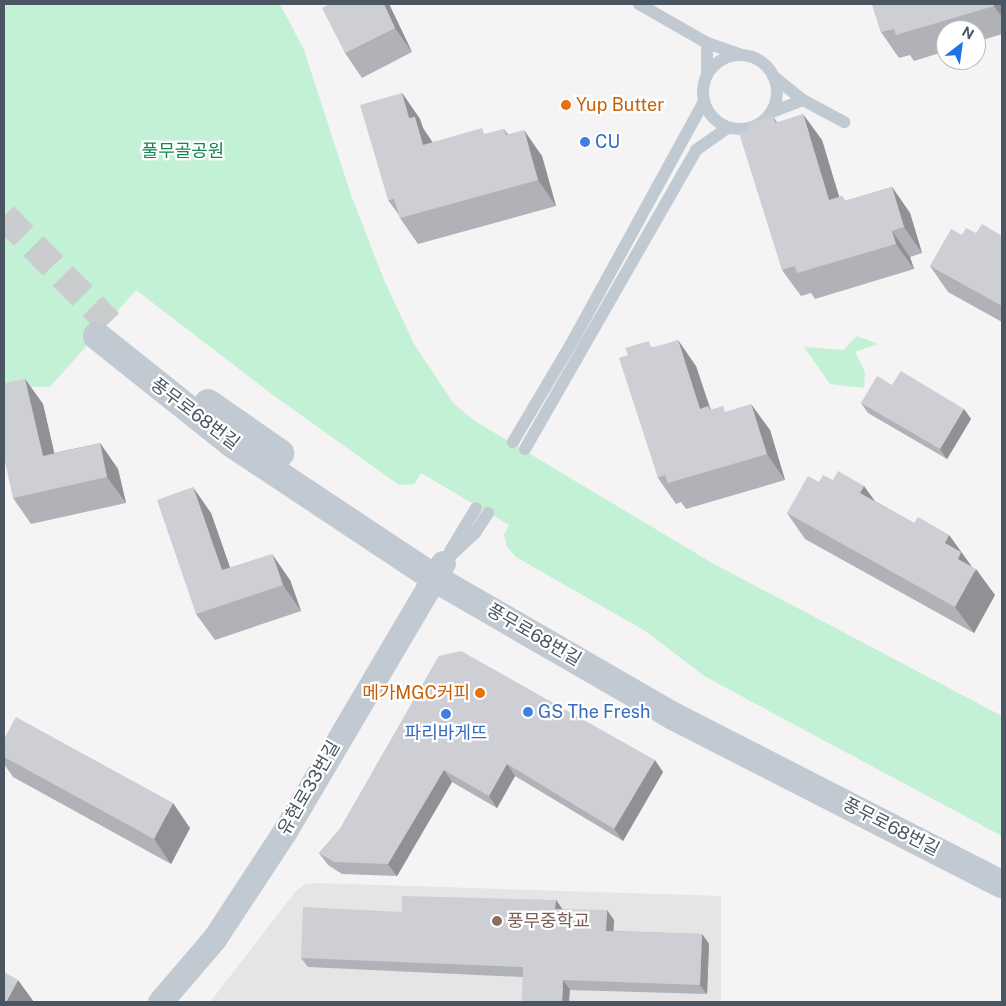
<!DOCTYPE html>
<meta charset="utf-8">
<style>
body{margin:0}
#map{position:relative;width:1006px;height:1006px;overflow:hidden;background:#f5f3f3;font-family:"Public Sans","Noto Sans KR",sans-serif}
div>[style]{position:absolute}
.education>*{inset:0;background:#e6e4e5}
.green>*{inset:0;background:#c3f1d5}
.tertiary-tunnel>*{height:28px;margin-top:-14px;transform-origin:0;background:repeating-linear-gradient(90deg,#caccce 0 28px,transparent 0 42px)}
.service>*{height:12px;margin:-6px;padding:0 6px;transform-origin:6px;border-radius:6px;background:#c1cad2}
.service>.ring{margin:-6px;padding:0;box-sizing:content-box;background:none;border:12px solid #c1cad2;border-radius:50%}
.minor>*{height:25px;margin:-12.5px;padding:0 12.5px;transform-origin:12.5px;border-radius:12.5px;background:#c1cad2}
.tertiary>*{height:28px;margin:-14px;padding:0 14px;transform-origin:14px;border-radius:14px;background:#c1cad2}
.wall>*{inset:0;background:#b0b2b7}
.shaded-wall>*{inset:0;background:#909195}
.building>*{inset:0;background:#cdcfd5}
.dots>*{width:14px;height:14px;translate:-50% -50%;box-sizing:border-box;border:2px solid #fff;border-radius:50%}
span{translate:-50% -50%;white-space:nowrap;text-align:center;line-height:1.15;-webkit-text-stroke:4.5px #fff;paint-order:stroke}
.food-label{font-size:18px;color:#c56008}
.left{translate:0 -50%;text-align:left}
.right{translate:-100% -50%;text-align:right}
.shop-label{font-size:18px;color:#366cbe}
.park-label{font-size:18px;color:#17864f}
.street-label{font-size:18px;color:#4a5661}
.education-label{font-size:18px;color:#785e54}
.frame{position:absolute;inset:0;border:5px solid #4a5661;pointer-events:none}
.north{position:absolute;left:936px;top:20px;width:50px;height:50px;box-sizing:border-box;background:#fff;border:1px solid #b7bbc0;border-radius:50%;rotate:30deg;font-size:14px;font-weight:700;line-height:20px;text-align:center;color:#4a5661}
.north::after{content:'';display:block;margin:auto;width:18px;height:22px;background:#1a73e8;clip-path:polygon(50% 0,100% 100%,50% 72%,0 100%)}
</style>
<div id="map">
<div class="education">
<div style="clip-path:polygon(317px 883px,721px 896px,721px 1002px,210px 1002px,296px 891px,305px 884px)"></div>
</div>
<div class="green">
<div style="clip-path:polygon(4px 4px,280px 4px,304px 50px,351px 195px,384px 280px,414px 344px,454px 404px,475px 421px,714px 564px,1002px 716px,1002px 836px,704px 676px,647px 632px,516px 557px,507px 547px,504px 535px,509px 525px,421px 473px,414px 484px,399px 485px,273px 395px,136px 290px,50px 387px,4px 386px)"></div>
<div style="clip-path:polygon(857px 336px,878px 344px,855px 352px,865px 372px,864px 388px,830px 384px,804px 347px,843px 350px)"></div>
</div>
<div class="tertiary-tunnel">
<div style="left:4px;top:216px;width:150px;rotate:45.5deg"></div>
</div>
<div class="service">
<div style="left:639px;top:4px;width:78px;rotate:29.8deg"></div>
<div style="left:707px;top:43px;width:36px;rotate:19deg"></div>
<div class="ring" style="left:703px;top:55px;width:62px;height:62px"></div>
<div style="left:707px;top:75px;width:32px;rotate:-90deg"></div>
<div style="left:773px;top:76px;width:38px;rotate:39deg"></div>
<div style="left:803px;top:100px;width:47px;rotate:28.2deg"></div>
<div style="left:772px;top:112px;width:33px;rotate:-21deg"></div>
<div style="left:513px;top:442px;width:122px;rotate:-59.4deg"></div>
<div style="left:575px;top:337px;width:269px;rotate:-61.3deg"></div>
<div style="left:525px;top:449px;width:344px;rotate:-60.2deg"></div>
<div style="left:696px;top:150px;width:39px;rotate:-35deg"></div>
<div style="left:450px;top:551px;width:50px;rotate:-58.8deg"></div>
<div style="left:443px;top:563px;width:44px;rotate:-43.2deg"></div>
<div style="left:475px;top:533px;width:24px;rotate:-57deg"></div>
</div>
<div class="minor">
<div style="left:160px;top:1002px;width:83px;rotate:-49.4deg"></div>
<div style="left:214px;top:939px;width:129px;rotate:-56.7deg"></div>
<div style="left:285px;top:831px;width:311px;rotate:-59.5deg"></div>
</div>
<div class="tertiary">
<div style="left:97px;top:336px;width:171px;rotate:38.6deg"></div>
<div style="left:231px;top:443px;width:244px;rotate:33.6deg"></div>
<div style="left:434px;top:578px;width:276px;rotate:30deg"></div>
<div style="left:673px;top:716px;width:369px;rotate:27.1deg"></div>
<div style="left:208px;top:403px;width:88px;rotate:34.8deg"></div>
</div>
<div class="wall">
<div style="clip-path:polygon(389px 4px,412px 52px,362px 78px,345px 53px,328px 5px)"></div>
<div style="clip-path:polygon(872px 4px,1002px 4px,1002px 34px,976px 42px,976px 30px,946px 30px,946px 51px,914px 61px,910px 55px,899px 58px,881px 32px)"></div>
<div style="clip-path:polygon(402px 93px,420px 119px,423px 128px,432px 142px,486px 134px,504px 129px,508px 134px,542px 156px,556px 206px,418px 244px,400px 218px,399px 215px,388px 200px)"></div>
<div style="clip-path:polygon(773px 116px,777px 122px,822px 140px,839px 197px,842px 196px,845px 201px,892px 187px,910px 213px,922px 253px,910px 257px,914px 269px,815px 299px,811px 293px,801px 296px,782px 270px,749px 130px)"></div>
<div style="clip-path:polygon(976px 233px,1002px 236px,1002px 322px,948px 292px,930px 266px,962px 235px)"></div>
<div style="clip-path:polygon(653px 347px,696px 366px,711px 410px,727px 412px,770px 430px,785px 480px,686px 509px,681px 502px,676px 504px,658px 478px,628px 355px)"></div>
<div style="clip-path:polygon(25px 379px,43px 404px,54px 453px,100px 443px,118px 469px,126px 503px,31px 524px,13px 498px)"></div>
<div style="clip-path:polygon(892px 385px,964px 409px,971px 419px,947px 459px,868px 413px,861px 403px)"></div>
<div style="clip-path:polygon(833px 480px,864px 486px,875px 501px,914px 523px,949px 535px,971px 566px,995px 595px,974px 633px,805px 539px,787px 513px,819px 482px)"></div>
<div style="clip-path:polygon(211px 513px,230px 568px,290px 580px,301px 611px,215px 640px,196px 614px)"></div>
<div style="clip-path:polygon(439px 656px,663px 772px,623px 841px,515px 776px,497px 808px,452px 782px,397px 876px,342px 874px,328px 865px,319px 853px,340px 829px)"></div>
<div style="clip-path:polygon(4px 739px,190px 828px,171px 864px,13px 777px,4px 764px)"></div>
<div style="clip-path:polygon(556px 900px,562px 909px,614px 920px,613px 931px,702px 934px,709px 944px,707px 994px,570px 990px,523px 977px,308px 967px,301px 958px,402px 912px)"></div>
</div>
<div class="shaded-wall">
<div style="clip-path:polygon(384px 4px,389px 4px,412px 52px,395px 28px)"></div>
<div style="clip-path:polygon(993px 4px,1002px 4px,1002px 17px,994px 6px)"></div>
<div style="clip-path:polygon(402px 93px,420px 119px,423px 128px,433px 143px,423px 145px,409px 118px)"></div>
<div style="clip-path:polygon(803px 114px,822px 140px,848px 226px,829px 200px)"></div>
<div style="clip-path:polygon(524px 130px,542px 156px,556px 206px,538px 180px)"></div>
<div style="clip-path:polygon(892px 187px,910px 213px,922px 253px,904px 227px)"></div>
<div style="clip-path:polygon(892px 231px,910px 257px,914px 269px,896px 244px)"></div>
<div style="clip-path:polygon(678px 340px,696px 366px,710px 409px,726px 432px,700px 409px)"></div>
<div style="clip-path:polygon(25px 379px,43px 404px,61px 482px,43px 456px)"></div>
<div style="clip-path:polygon(751px 404px,770px 430px,785px 480px,767px 454px)"></div>
<div style="clip-path:polygon(964px 409px,971px 419px,947px 459px,940px 449px)"></div>
<div style="clip-path:polygon(100px 443px,118px 469px,126px 503px,107px 477px)"></div>
<div style="clip-path:polygon(864px 486px,882px 512px,860px 493px)"></div>
<div style="clip-path:polygon(193px 487px,211px 513px,240px 596px,222px 570px)"></div>
<div style="clip-path:polygon(949px 535px,975px 571px,976px 569px,995px 595px,974px 633px,955px 607px,945px 543px)"></div>
<div style="clip-path:polygon(272px 554px,290px 580px,301px 611px,283px 585px)"></div>
<div style="clip-path:polygon(655px 760px,663px 772px,623px 841px,614px 829px)"></div>
<div style="clip-path:polygon(507px 764px,515px 776px,497px 808px,489px 796px)"></div>
<div style="clip-path:polygon(444px 770px,452px 782px,397px 876px,388px 864px)"></div>
<div style="clip-path:polygon(173px 803px,190px 828px,171px 864px,154px 839px)"></div>
<div style="clip-path:polygon(556px 900px,563px 910px,555px 909px)"></div>
<div style="clip-path:polygon(607px 910px,614px 920px,613px 940px,606px 931px)"></div>
<div style="clip-path:polygon(702px 934px,709px 944px,707px 994px,700px 985px)"></div>
<div style="clip-path:polygon(18px 980px,34px 1002px,6px 1002px)"></div>
<div style="clip-path:polygon(563px 980px,570px 990px,569px 1002px,562px 1002px)"></div>
</div>
<div class="building">
<div style="clip-path:polygon(327px 4px,384px 4px,395px 28px,345px 53px,322px 8px,328px 5px)"></div>
<div style="clip-path:polygon(872px 4px,993px 4px,994px 6px,896px 35px,894px 29px,881px 32px)"></div>
<div style="clip-path:polygon(402px 93px,409px 118px,415px 117px,423px 145px,482px 128px,484px 134px,504px 129px,506px 135px,524px 130px,538px 180px,400px 218px,394px 199px,388px 200px,360px 105px)"></div>
<div style="clip-path:polygon(803px 114px,829px 200px,842px 196px,844px 201px,892px 187px,904px 227px,892px 231px,896px 244px,797px 273px,795px 266px,782px 270px,739px 133px,749px 130px,748px 123px,773px 116px,775px 123px)"></div>
<div style="clip-path:polygon(982px 224px,1002px 236px,1002px 306px,930px 266px,951px 229px,962px 235px,966px 228px,976px 233px)"></div>
<div style="clip-path:polygon(678px 340px,700px 409px,708px 406px,710px 410px,723px 406px,725px 412px,751px 404px,767px 454px,668px 483px,665px 475px,658px 478px,619px 358px,628px 355px,625px 348px,649px 341px,651px 348px)"></div>
<div style="clip-path:polygon(901px 371px,964px 409px,940px 449px,861px 403px,877px 376px,892px 385px)"></div>
<div style="clip-path:polygon(25px 379px,43px 456px,100px 443px,107px 477px,13px 498px,4px 457px,4px 383px)"></div>
<div style="clip-path:polygon(838px 471px,864px 486px,860px 493px,914px 523px,918px 517px,949px 535px,945px 543px,961px 552px,958px 559px,976px 569px,955px 607px,787px 513px,808px 476px,819px 482px,823px 475px,833px 480px)"></div>
<div style="clip-path:polygon(193px 487px,222px 570px,272px 554px,283px 585px,196px 614px,157px 500px)"></div>
<div style="clip-path:polygon(461px 651px,655px 760px,614px 829px,507px 764px,489px 796px,444px 770px,388px 864px,334px 862px,319px 853px,340px 829px,439px 656px)"></div>
<div style="clip-path:polygon(16px 717px,173px 803px,154px 839px,4px 757px,4px 739px)"></div>
<div style="clip-path:polygon(402px 896px,556px 900px,555px 909px,607px 910px,606px 931px,702px 934px,700px 985px,563px 980px,562px 1002px,522px 1002px,523px 967px,301px 958px,303px 907px,402px 912px)"></div>
<div style="clip-path:polygon(4px 972px,18px 980px,6px 1002px,4px 1002px)"></div>
</div>
<div class="dots">
<div style="left:566px;top:105px;background:#e8710a"></div>
<div style="left:585px;top:142px;background:#3f7fe0"></div>
<div style="left:480px;top:693px;background:#e8710a"></div>
<div style="left:528px;top:712px;background:#3f7fe0"></div>
<div style="left:446px;top:714px;background:#3f7fe0"></div>
<div style="left:497px;top:921px;background:#8d6e63"></div>
</div>
<div class="food-label">
<span class="left" style="left:576px;top:105px">Yup Butter</span>
<span class="right" style="left:470px;top:693px">메가MGC커피</span>
</div>
<div class="shop-label">
<span class="left" style="left:595px;top:142px">CU</span>
<span class="left" style="left:538px;top:712px">GS The Fresh</span>
<span style="left:446px;top:733px">파리바게뜨</span>
</div>
<div class="park-label">
<span style="left:183px;top:151px">풀무골공원</span>
</div>
<div class="street-label">
<span style="left:195px;top:414px;rotate:37deg">풍무로68번길</span>
<span style="left:534px;top:635px;rotate:30deg">풍무로68번길</span>
<span style="left:309px;top:788px;rotate:-60deg">유현로33번길</span>
<span style="left:891px;top:827px;rotate:27deg">풍무로68번길</span>
</div>
<div class="education-label">
<span class="left" style="left:507px;top:921px">풍무중학교</span>
</div>
<div class="frame"></div>
<div class="north">N</div>
</div>
